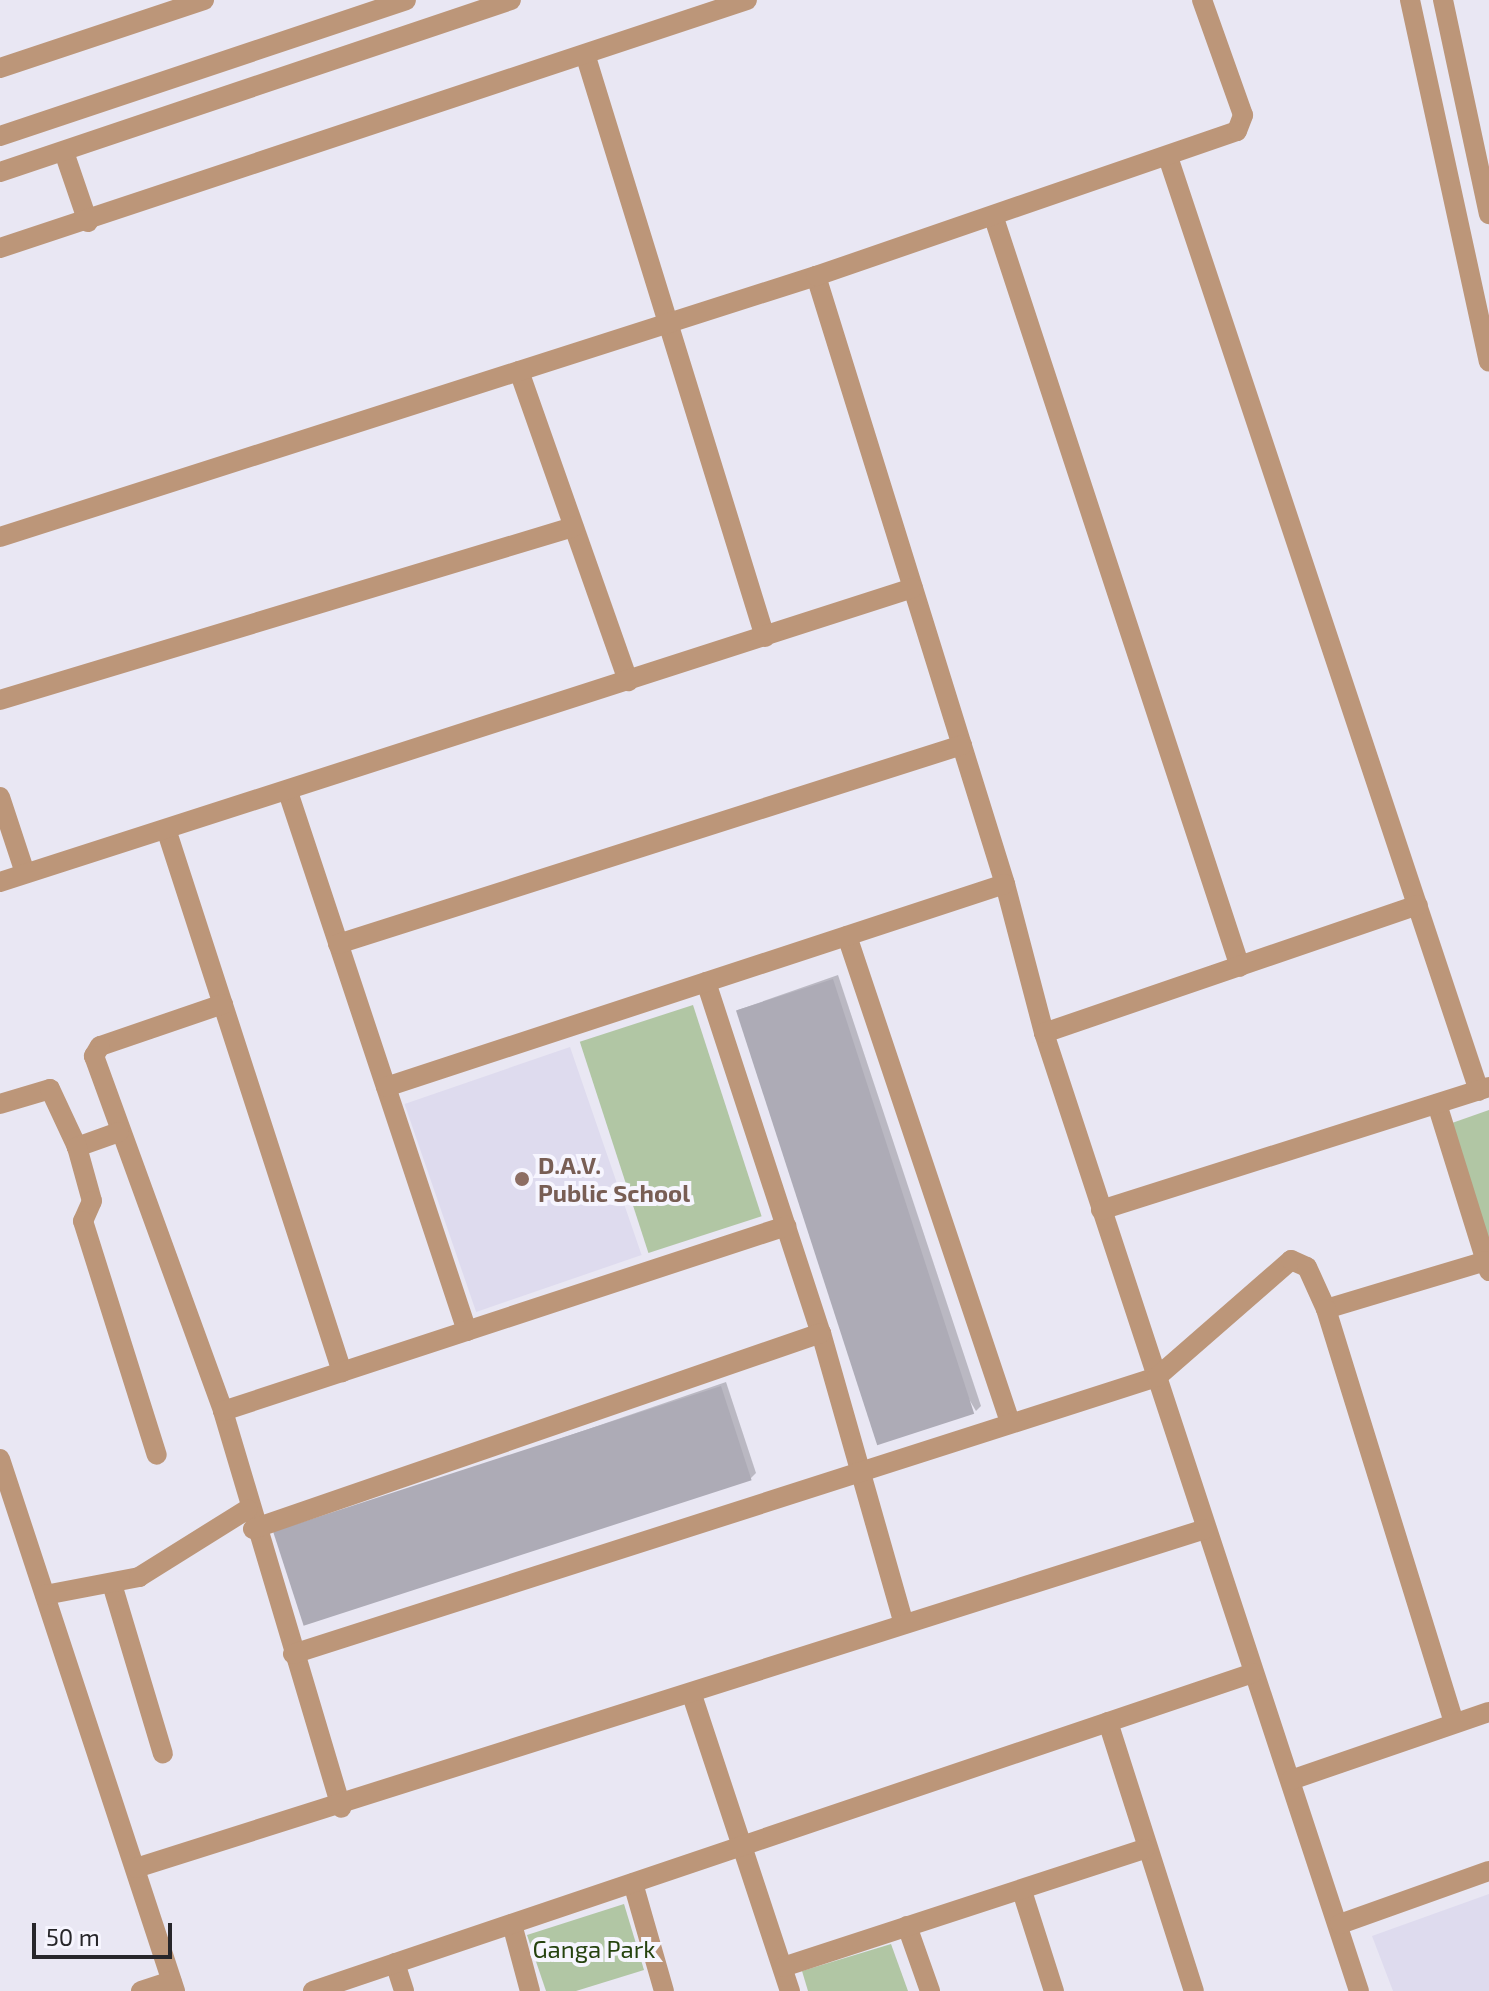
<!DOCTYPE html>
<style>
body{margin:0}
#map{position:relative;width:1489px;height:1991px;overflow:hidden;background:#e9e7f3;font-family:"Exo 2",sans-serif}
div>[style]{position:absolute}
.built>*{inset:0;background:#dedbee;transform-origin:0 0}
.green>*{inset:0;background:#b1c6a4;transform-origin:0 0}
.shadow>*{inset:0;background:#0003}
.building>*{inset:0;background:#adabb6;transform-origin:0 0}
.minor>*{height:20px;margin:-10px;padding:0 10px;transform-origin:10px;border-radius:10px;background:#bc9679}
.dots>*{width:22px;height:22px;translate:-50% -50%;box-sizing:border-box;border:4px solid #f6f5fe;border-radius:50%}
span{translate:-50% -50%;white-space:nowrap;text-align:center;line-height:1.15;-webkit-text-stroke:8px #f6f5fe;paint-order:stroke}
.education-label{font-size:24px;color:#785e54;font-weight:700}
.left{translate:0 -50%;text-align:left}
.park-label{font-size:24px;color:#26430f}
.scale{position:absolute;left:32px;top:1923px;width:140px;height:36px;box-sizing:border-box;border:4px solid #27262a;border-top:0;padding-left:10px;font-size:24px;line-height:28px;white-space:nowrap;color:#27262a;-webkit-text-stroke:6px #f6f5fe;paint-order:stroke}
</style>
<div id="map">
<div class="built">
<div style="left:570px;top:1047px;width:220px;height:175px;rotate:71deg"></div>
<div style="clip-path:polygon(1489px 1894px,1489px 1991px,1393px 1991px,1372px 1936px)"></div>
</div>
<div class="green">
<div style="left:693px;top:1005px;width:222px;height:119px;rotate:72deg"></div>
<div style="clip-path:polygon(1489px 1110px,1489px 1241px,1452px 1123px)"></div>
<div style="clip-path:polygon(624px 1904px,644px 1970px,576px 1991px,546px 1991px,527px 1935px)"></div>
<div style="clip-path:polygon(891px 1944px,908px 1991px,808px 1991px,802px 1971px)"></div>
</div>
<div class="shadow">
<div style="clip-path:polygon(838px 975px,981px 1406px,976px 1411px,738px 1010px)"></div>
<div style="clip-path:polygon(726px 1382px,756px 1473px,751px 1478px,276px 1536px)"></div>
</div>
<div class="building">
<div style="left:833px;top:979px;width:457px;height:102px;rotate:72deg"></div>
<div style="left:721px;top:1386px;width:99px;height:471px;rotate:72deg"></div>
</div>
<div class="minor">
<div style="left:1410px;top:0;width:370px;rotate:77.7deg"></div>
<div style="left:1443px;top:0;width:219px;rotate:77.9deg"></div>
<div style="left:586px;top:57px;width:607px;rotate:72.85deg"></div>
<div style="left:0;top:68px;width:215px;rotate:-18.4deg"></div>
<div style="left:0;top:136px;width:428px;rotate:-18.5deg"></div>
<div style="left:64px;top:152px;width:74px;rotate:71.1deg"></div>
<div style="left:1169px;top:160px;width:981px;rotate:71.58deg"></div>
<div style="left:0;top:172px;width:539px;rotate:-18.6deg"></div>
<div style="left:994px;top:218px;width:788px;rotate:71.82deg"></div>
<div style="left:0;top:248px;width:787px;rotate:-18.37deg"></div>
<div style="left:816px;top:276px;width:637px;rotate:72.73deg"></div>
<div style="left:1005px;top:884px;width:154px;rotate:75.3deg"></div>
<div style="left:1044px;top:1033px;width:1008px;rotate:71.8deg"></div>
<div style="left:519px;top:371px;width:329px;rotate:70.6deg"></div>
<div style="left:0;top:537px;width:857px;rotate:-17.74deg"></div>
<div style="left:816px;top:276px;width:445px;rotate:-19deg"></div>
<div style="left:1237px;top:131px;width:17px;rotate:-69deg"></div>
<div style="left:1243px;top:115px;width:122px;rotate:-109.6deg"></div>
<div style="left:0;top:700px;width:599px;rotate:-16.8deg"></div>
<div style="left:288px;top:792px;width:568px;rotate:71.63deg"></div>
<div style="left:0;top:797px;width:80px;rotate:71.8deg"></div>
<div style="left:167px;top:832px;width:568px;rotate:72.04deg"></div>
<div style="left:0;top:882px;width:959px;rotate:-17.85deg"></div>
<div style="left:847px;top:936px;width:513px;rotate:71.46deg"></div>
<div style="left:338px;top:944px;width:655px;rotate:-17.69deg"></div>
<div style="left:706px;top:982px;width:369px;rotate:71.9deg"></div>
<div style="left:821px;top:1333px;width:298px;rotate:74.1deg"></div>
<div style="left:223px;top:1004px;width:130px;rotate:161.1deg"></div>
<div style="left:100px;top:1046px;width:12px;rotate:121deg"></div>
<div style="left:94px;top:1056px;width:378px;rotate:70deg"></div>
<div style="left:223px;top:1411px;width:414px;rotate:73.4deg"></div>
<div style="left:1044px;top:1033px;width:395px;rotate:-18.9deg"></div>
<div style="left:386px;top:1087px;width:651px;rotate:-18.16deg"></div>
<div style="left:0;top:1104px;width:52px;rotate:-16.7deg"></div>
<div style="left:50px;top:1089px;width:64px;rotate:65deg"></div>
<div style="left:1437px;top:1104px;width:175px;rotate:72.7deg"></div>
<div style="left:119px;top:1132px;width:45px;rotate:160.3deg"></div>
<div style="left:77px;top:1147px;width:56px;rotate:74.5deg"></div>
<div style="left:92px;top:1201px;width:22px;rotate:114deg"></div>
<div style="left:83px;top:1221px;width:245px;rotate:72.5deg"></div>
<div style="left:1101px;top:1210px;width:407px;rotate:-17.6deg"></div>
<div style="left:1326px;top:1309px;width:167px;rotate:-16.7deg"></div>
<div style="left:223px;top:1411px;width:593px;rotate:-18.19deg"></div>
<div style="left:0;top:1459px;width:560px;rotate:71.79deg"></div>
<div style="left:253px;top:1529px;width:601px;rotate:-19.04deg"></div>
<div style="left:112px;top:1584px;width:177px;rotate:73.3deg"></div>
<div style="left:45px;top:1595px;width:96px;rotate:-10.8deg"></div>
<div style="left:139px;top:1577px;width:128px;rotate:-32deg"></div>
<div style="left:293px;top:1654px;width:907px;rotate:-17.78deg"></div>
<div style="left:1157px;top:1377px;width:178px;rotate:-41.1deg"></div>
<div style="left:1291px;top:1260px;width:17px;rotate:24deg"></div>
<div style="left:1307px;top:1267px;width:46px;rotate:65.7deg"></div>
<div style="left:1326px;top:1309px;width:432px;rotate:72.8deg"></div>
<div style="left:692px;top:1695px;width:312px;rotate:71.7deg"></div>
<div style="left:1108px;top:1722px;width:282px;rotate:72.3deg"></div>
<div style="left:1291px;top:1780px;width:209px;rotate:-19deg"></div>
<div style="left:136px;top:1868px;width:1121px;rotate:-17.59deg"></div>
<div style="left:633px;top:1883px;width:112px;rotate:74deg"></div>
<div style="left:1022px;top:1891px;width:105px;rotate:72.3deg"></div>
<div style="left:512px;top:1924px;width:69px;rotate:75deg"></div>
<div style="left:1340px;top:1924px;width:158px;rotate:-19.6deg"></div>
<div style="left:907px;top:1926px;width:69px;rotate:70.5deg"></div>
<div style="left:395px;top:1963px;width:29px;rotate:72deg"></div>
<div style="left:783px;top:1967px;width:380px;rotate:-18.1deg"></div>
<div style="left:141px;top:1991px;width:32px;rotate:-18deg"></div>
<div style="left:313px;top:1991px;width:992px;rotate:-18.69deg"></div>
</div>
<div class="dots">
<div style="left:522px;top:1179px;background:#8d6e63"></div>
</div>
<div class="education-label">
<span class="left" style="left:538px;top:1179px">D.A.V.<br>Public School</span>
</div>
<div class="park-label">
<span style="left:594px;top:1949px">Ganga Park</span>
</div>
<div class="scale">50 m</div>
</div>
